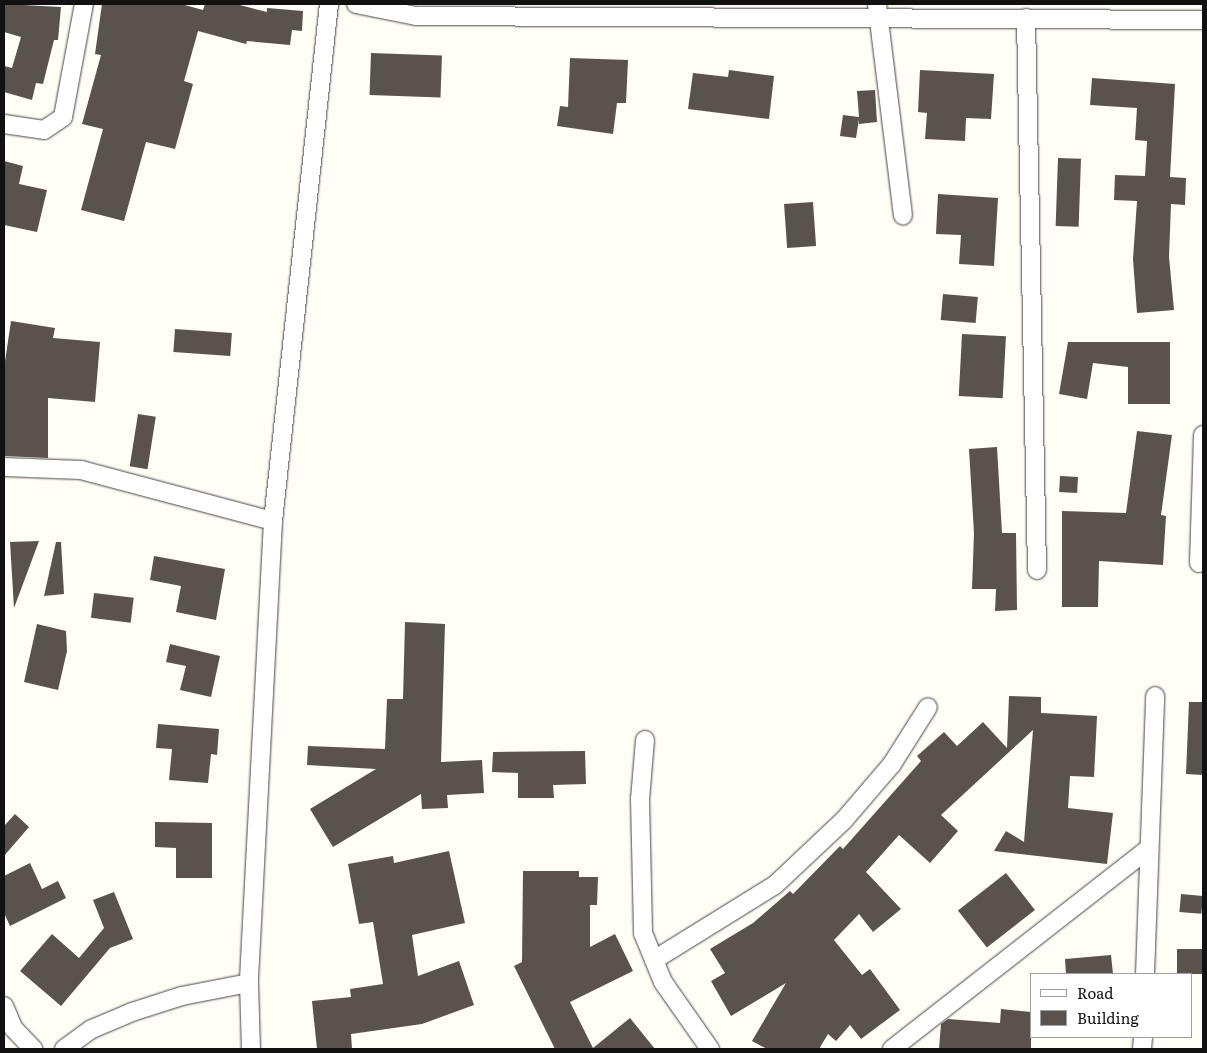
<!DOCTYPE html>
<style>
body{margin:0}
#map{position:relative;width:1207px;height:1053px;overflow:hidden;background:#fffdf5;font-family:Literata,serif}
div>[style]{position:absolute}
.building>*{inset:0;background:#5a524d;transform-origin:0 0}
.roads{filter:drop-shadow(0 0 1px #444) drop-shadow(0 0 1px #444)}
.street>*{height:18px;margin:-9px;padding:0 9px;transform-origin:9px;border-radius:9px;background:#fff}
span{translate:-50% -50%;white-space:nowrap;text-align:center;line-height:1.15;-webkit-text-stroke:5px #fff;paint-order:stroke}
.frame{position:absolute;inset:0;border:5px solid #111;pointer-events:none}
.legend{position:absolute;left:1030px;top:973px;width:162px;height:65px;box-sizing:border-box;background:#fff;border:1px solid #a0a0a0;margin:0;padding:6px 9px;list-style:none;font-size:15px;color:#111}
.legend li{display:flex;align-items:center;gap:10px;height:25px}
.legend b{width:25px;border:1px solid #a0a0a0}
</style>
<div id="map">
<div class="building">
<div style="clip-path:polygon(4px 4px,61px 7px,58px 40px,54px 40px,43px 84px,36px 83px,32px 100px,4px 92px,4px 66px,12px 68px,21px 37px,4px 32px)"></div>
<div style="clip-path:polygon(102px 4px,181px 4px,203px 10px,205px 4px,236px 4px,267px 12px,267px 8px,303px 11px,302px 31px,292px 30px,290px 45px,247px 41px,246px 44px,198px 31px,184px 81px,193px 84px,175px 149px,146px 142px,124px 221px,81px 210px,103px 129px,82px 124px,101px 55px,95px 54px)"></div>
<div style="left:371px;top:53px;width:71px;height:42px;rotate:2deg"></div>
<div style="clip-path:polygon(570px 58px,628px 60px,626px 103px,617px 103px,613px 134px,557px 126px,560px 106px,568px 107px)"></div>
<div style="clip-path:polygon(729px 70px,774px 76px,769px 119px,688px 109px,693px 73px,728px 77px)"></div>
<div style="clip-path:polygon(920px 70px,994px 74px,991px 119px,966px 118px,965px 141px,925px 139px,927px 113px,918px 112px)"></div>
<div style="clip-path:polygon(1092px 78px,1175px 84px,1170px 177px,1186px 178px,1185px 205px,1171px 204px,1169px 257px,1174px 310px,1137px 313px,1133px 259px,1137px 201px,1114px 200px,1115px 175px,1145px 176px,1147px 141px,1135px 140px,1137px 108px,1090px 105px)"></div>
<div style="clip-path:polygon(875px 90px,877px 122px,859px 124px,859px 119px,856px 138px,840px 136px,843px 115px,859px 117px,857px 91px)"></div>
<div style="left:1058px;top:158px;width:23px;height:68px;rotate:2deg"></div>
<div style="clip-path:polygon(4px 161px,23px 166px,19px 184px,47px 190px,37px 232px,4px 225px)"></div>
<div style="clip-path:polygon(938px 194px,998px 198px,994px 266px,959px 264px,961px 235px,936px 234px)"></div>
<div style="left:813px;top:202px;width:44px;height:29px;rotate:86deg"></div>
<div style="left:943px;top:294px;width:35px;height:26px;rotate:5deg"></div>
<div style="clip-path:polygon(11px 321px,55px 328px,53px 338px,100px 342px,95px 402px,48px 398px,48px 458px,4px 456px,4px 368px)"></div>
<div style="left:175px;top:329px;width:57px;height:23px;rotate:4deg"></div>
<div style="left:962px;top:334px;width:44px;height:62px;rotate:3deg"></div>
<div style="clip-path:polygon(1068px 342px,1170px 342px,1170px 404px,1128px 404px,1128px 367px,1093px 363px,1087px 399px,1059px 394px)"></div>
<div style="left:138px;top:414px;width:18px;height:53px;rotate:9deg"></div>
<div style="clip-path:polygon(1137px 431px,1172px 435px,1161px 515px,1166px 516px,1163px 565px,1099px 561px,1098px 607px,1062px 607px,1062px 511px,1126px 513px)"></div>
<div style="clip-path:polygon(997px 447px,1002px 533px,1016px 533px,1017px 610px,995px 611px,996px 589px,972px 589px,974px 533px,969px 449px)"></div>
<div style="left:1060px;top:476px;width:18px;height:16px;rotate:3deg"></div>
<div style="clip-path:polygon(39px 541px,14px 608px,10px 542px)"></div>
<div style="clip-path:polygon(56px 542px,61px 542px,64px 594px,44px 596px)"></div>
<div style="clip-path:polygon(154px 556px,225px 569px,216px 620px,176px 612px,181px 586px,150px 580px)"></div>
<div style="left:94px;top:593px;width:40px;height:25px;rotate:7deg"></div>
<div style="clip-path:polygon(405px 622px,445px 624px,441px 762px,482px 760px,484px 793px,447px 795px,448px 808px,422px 809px,421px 794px,333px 847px,310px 809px,376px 769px,307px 765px,308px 746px,385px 749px,387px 699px,403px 699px)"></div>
<div style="clip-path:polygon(37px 624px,66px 631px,67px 651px,58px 690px,24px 682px)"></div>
<div style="clip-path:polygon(170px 644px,220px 656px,211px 697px,180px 690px,186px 666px,166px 662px)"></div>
<div style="clip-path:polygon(1009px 696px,1041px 697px,1041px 713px,1097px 716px,1094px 777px,1070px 776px,1068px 808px,1113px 813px,1107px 864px,994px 851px,1006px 831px,1024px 842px,1033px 730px,941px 815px,958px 831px,930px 863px,899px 835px,866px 872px,901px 909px,873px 932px,859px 914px,834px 940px,862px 975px,870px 969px,900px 1010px,861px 1039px,850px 1025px,836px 1041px,828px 1034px,819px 1049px,767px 1049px,752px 1041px,786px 983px,731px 1016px,711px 981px,725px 973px,710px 949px,753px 923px,790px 891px,793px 894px,840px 846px,843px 849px,921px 761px,917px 756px,944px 732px,957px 746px,983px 722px,1007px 748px)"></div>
<div style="clip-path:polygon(1189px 702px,1203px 702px,1203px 775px,1186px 774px)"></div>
<div style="clip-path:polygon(158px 724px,219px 729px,217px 755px,211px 754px,208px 783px,169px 780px,172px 749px,156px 748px)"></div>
<div style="clip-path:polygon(585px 751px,586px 784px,553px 785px,554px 798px,518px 798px,518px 773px,492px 772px,493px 752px)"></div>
<div style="clip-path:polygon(15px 814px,29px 827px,4px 856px,4px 826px)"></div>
<div style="clip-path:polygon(155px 822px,212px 823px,212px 878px,176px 878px,176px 848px,155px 847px)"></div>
<div style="clip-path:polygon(449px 851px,465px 923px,412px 935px,418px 976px,459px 961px,474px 1005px,422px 1024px,351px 1034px,352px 1049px,317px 1049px,312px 1001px,351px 997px,350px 989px,383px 984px,373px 922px,359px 924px,348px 864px,393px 856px,394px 863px)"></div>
<div style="clip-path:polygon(30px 863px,42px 889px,58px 881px,66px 898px,10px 926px,4px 913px,4px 876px)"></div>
<div style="clip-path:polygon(523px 871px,579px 871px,579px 877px,598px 877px,597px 905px,590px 905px,590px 947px,615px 934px,633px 971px,570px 1002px,593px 1048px,630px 1018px,655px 1049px,555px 1049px,514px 966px,522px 962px)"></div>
<div style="left:1006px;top:873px;width:47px;height:61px;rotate:52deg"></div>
<div style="clip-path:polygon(114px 892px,133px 939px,110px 948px,61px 1006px,20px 971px,52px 934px,79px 958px,104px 928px,93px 900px)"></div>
<div style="left:1181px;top:894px;width:22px;height:18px;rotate:5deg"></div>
<div style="left:1203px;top:949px;width:25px;height:26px;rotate:90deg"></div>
<div style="clip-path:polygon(1111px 955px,1113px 974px,1066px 974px,1065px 959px)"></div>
<div style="clip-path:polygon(1001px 1009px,1031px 1012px,1031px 1049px,939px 1049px,941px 1024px,948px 1019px,1000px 1023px)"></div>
</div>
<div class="roads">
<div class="street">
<div style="left:356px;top:4px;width:61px;rotate:11.3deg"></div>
<div style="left:416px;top:16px;width:787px;rotate:0.29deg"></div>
<div style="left:877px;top:4px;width:213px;rotate:83deg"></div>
<div style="left:1026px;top:18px;width:552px;rotate:88.86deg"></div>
<div style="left:4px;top:124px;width:40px;rotate:8.5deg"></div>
<div style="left:44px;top:130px;width:23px;rotate:-34deg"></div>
<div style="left:63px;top:117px;width:115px;rotate:-79.5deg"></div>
<div style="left:4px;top:467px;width:77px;rotate:2.2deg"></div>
<div style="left:81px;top:470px;width:199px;rotate:14.9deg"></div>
<div style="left:273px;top:521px;width:463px;rotate:93deg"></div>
<div style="left:249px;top:983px;width:66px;rotate:88.3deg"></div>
<div style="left:273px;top:521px;width:520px;rotate:-83.82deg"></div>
<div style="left:1199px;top:563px;width:128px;rotate:-88.2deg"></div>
<div style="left:645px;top:740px;width:59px;rotate:94.8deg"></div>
<div style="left:640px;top:799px;width:134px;rotate:88.7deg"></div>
<div style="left:643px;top:933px;width:53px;rotate:67.8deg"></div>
<div style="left:663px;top:982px;width:82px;rotate:55deg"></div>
<div style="left:654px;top:960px;width:142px;rotate:-31.8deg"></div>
<div style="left:775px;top:885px;width:95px;rotate:-43.3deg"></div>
<div style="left:844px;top:820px;width:74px;rotate:-49.4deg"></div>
<div style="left:892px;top:764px;width:67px;rotate:-57.7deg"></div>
<div style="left:1145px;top:974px;width:278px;rotate:-87.9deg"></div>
<div style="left:4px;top:1006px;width:25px;rotate:67deg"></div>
<div style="left:14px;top:1029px;width:28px;rotate:46deg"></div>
<div style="left:64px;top:1049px;width:34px;rotate:-36deg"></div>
<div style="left:92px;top:1029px;width:43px;rotate:-23deg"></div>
<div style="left:132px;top:1012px;width:52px;rotate:-17.7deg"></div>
<div style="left:182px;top:996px;width:68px;rotate:-11deg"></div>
<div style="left:892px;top:1049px;width:326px;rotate:-38deg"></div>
<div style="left:1142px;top:1049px;width:12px;rotate:-85deg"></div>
</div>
</div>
<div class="frame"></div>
<ul class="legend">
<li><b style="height:6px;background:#fff"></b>Road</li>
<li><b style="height:14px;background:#5a524d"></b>Building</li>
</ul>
</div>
